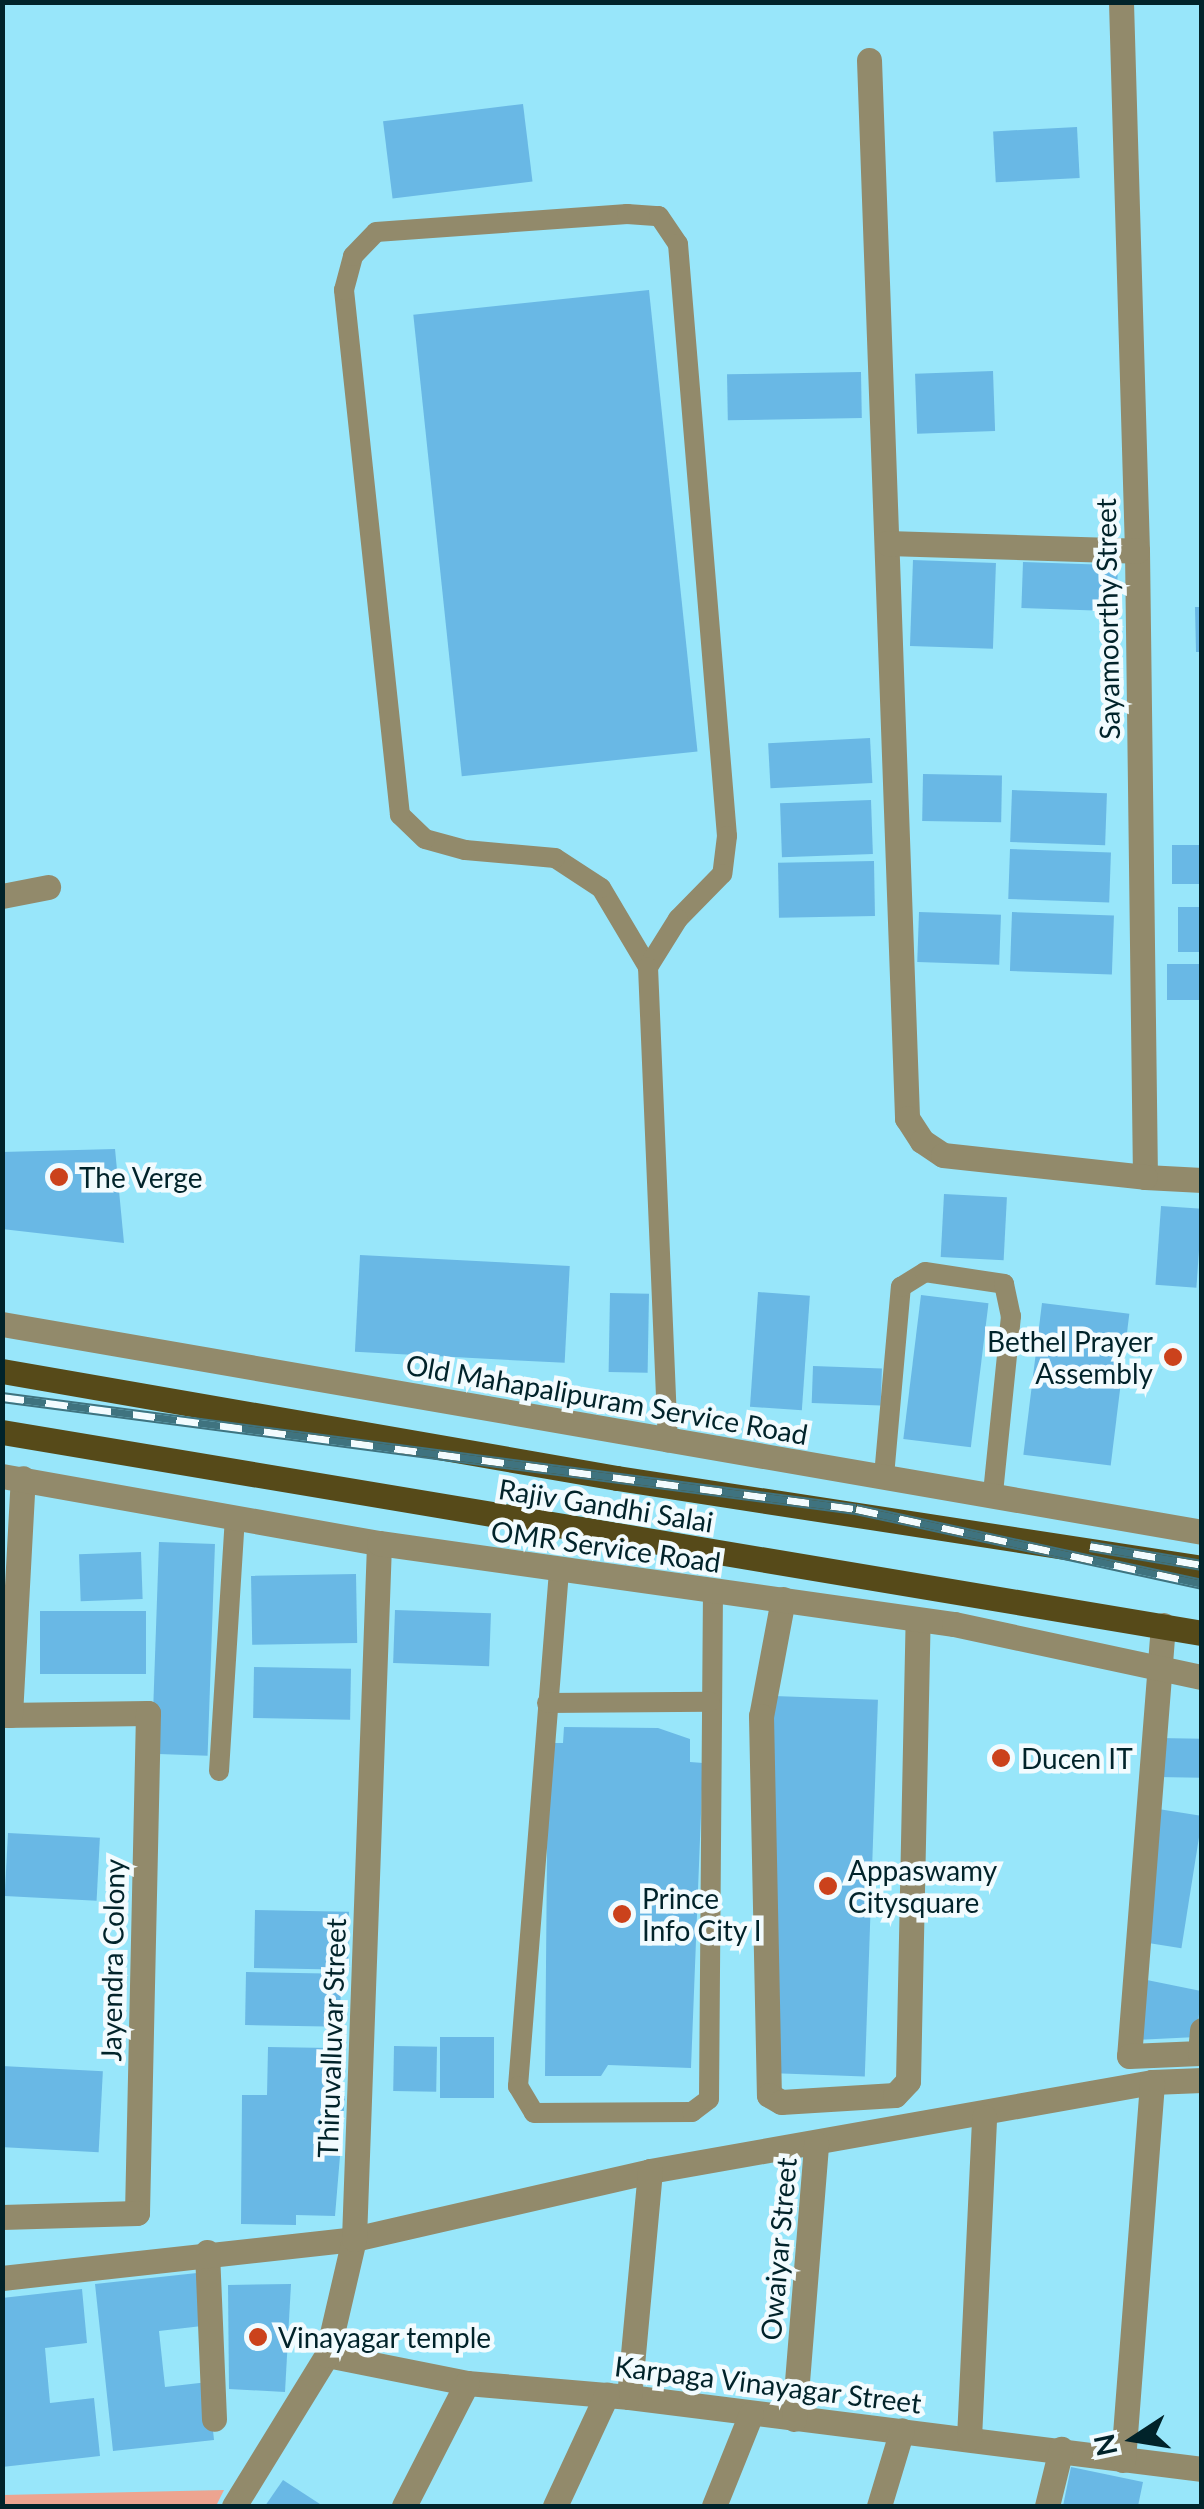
<!DOCTYPE html>
<style>
body{margin:0}
#map{position:relative;width:1204px;height:2509px;overflow:hidden;background:#98e6fa;font-family:Lato,sans-serif}
div>[style]{position:absolute}
.green>*{inset:0;background:#eda490}
.building>*{inset:0;background:#69b8e5;transform-origin:0 0}
.service>*{height:20px;margin:-10px;padding:0 10px;transform-origin:10px;border-radius:10px;background:#928a6b}
.minor>*{height:25px;margin:-12.5px;padding:0 12.5px;transform-origin:12.5px;border-radius:12.5px;background:#928a6b}
.tertiary>*{height:25px;margin:-12.5px;padding:0 12.5px;transform-origin:12.5px;border-radius:12.5px;background:#928a6b}
.primary>*{height:25px;margin:-12.5px;padding:0 12.5px;transform-origin:12.5px;border-radius:12.5px;background:#564a19}
.rail>*{height:11px;margin-top:-5.5px;transform-origin:0;background:repeating-linear-gradient(90deg,#f2fbfe 0 22px,#3f737f 0 44px);box-sizing:border-box;border-block:2px solid #3f737f}
.dots>*{width:28px;height:28px;translate:-50% -50%;box-sizing:border-box;border:5px solid #f2fbfe;border-radius:50%}
span{translate:-50% -50%;white-space:nowrap;text-align:center;line-height:1.15;-webkit-text-stroke:9px #f2fbfe;paint-order:stroke}
.street-label{font-size:28px;color:#01232a}
.poi-label{font-size:28px;color:#01232a}
.left{translate:0 -50%;text-align:left}
.right{translate:-100% -50%;text-align:right}
.frame{position:absolute;inset:0;border:5px solid #01232a;pointer-events:none}
.north{position:absolute;left:1084px;top:2389px;width:100px;height:100px;-webkit-text-stroke:8px #f2fbfe;paint-order:stroke;rotate:258deg;font-size:28px;font-weight:700;line-height:40px;text-align:center;color:#01232a}
.north::after{content:'';display:block;margin:auto;width:35px;height:45px;background:#01232a;clip-path:polygon(50% 0,100% 100%,50% 72%,0 100%)}
</style>
<div id="map">
<div class="green">
<div style="clip-path:polygon(224px 2490px,216px 2506px,3px 2506px,3px 2495px)"></div>
</div>
<div class="building">
<div style="left:523px;top:104px;width:78px;height:141px;rotate:83deg"></div>
<div style="left:1077px;top:127px;width:51px;height:84px;rotate:87deg"></div>
<div style="left:649px;top:290px;width:464px;height:237px;rotate:84deg"></div>
<div style="left:993px;top:371px;width:60px;height:78px;rotate:88deg"></div>
<div style="left:861px;top:372px;width:46px;height:134px;rotate:89deg"></div>
<div style="left:913px;top:560px;width:83px;height:86px;rotate:2deg"></div>
<div style="left:1023px;top:562px;width:95px;height:46px;rotate:2deg"></div>
<div style="clip-path:polygon(1195px 607px,1202px 607px,1202px 652px,1196px 652px)"></div>
<div style="left:870px;top:738px;width:45px;height:102px;rotate:87deg"></div>
<div style="left:923px;top:774px;width:79px;height:47px;rotate:1deg"></div>
<div style="left:1012px;top:790px;width:95px;height:52px;rotate:2deg"></div>
<div style="left:871px;top:800px;width:54px;height:91px;rotate:88deg"></div>
<div style="left:1202px;top:845px;width:39px;height:30px;rotate:90deg"></div>
<div style="left:1010px;top:849px;width:101px;height:50px;rotate:2deg"></div>
<div style="left:874px;top:861px;width:55px;height:96px;rotate:89deg"></div>
<div style="left:1178px;top:907px;width:24px;height:45px"></div>
<div style="left:919px;top:912px;width:82px;height:50px;rotate:2deg"></div>
<div style="left:1012px;top:912px;width:102px;height:59px;rotate:2deg"></div>
<div style="left:1167px;top:964px;width:35px;height:36px"></div>
<div style="clip-path:polygon(115px 1149px,124px 1243px,2px 1229px,2px 1152px)"></div>
<div style="left:944px;top:1194px;width:63px;height:63px;rotate:3deg"></div>
<div style="left:1161px;top:1206px;width:41px;height:79px;rotate:4deg"></div>
<div style="left:360px;top:1255px;width:210px;height:97px;rotate:3deg"></div>
<div style="left:758px;top:1292px;width:52px;height:115px;rotate:4deg"></div>
<div style="left:610px;top:1293px;width:39px;height:79px;rotate:1deg"></div>
<div style="left:921px;top:1295px;width:68px;height:145px;rotate:7deg"></div>
<div style="left:1042px;top:1303px;width:88px;height:153px;rotate:7deg"></div>
<div style="left:813px;top:1366px;width:69px;height:37px;rotate:2deg"></div>
<div style="left:159px;top:1542px;width:56px;height:212px;rotate:2deg"></div>
<div style="left:141px;top:1552px;width:47px;height:62px;rotate:88deg"></div>
<div style="left:356px;top:1574px;width:69px;height:105px;rotate:89deg"></div>
<div style="left:395px;top:1610px;width:96px;height:53px;rotate:2deg"></div>
<div style="left:146px;top:1611px;width:63px;height:106px;rotate:90deg"></div>
<div style="left:254px;top:1667px;width:97px;height:51px;rotate:1deg"></div>
<div style="left:774px;top:1696px;width:104px;height:377px;rotate:2deg"></div>
<div style="clip-path:polygon(564px 1727px,658px 1728px,690px 1739px,690px 1762px,703px 1763px,691px 2068px,608px 2065px,601px 2076px,545px 2076px,548px 1743px,563px 1743px)"></div>
<div style="left:1158px;top:1738px;width:44px;height:39px;rotate:1deg"></div>
<div style="left:1152px;top:1808px;width:51px;height:134px;rotate:9deg"></div>
<div style="left:8px;top:1833px;width:92px;height:63px;rotate:3deg"></div>
<div style="left:255px;top:1910px;width:94px;height:58px;rotate:1deg"></div>
<div style="left:246px;top:1972px;width:95px;height:53px;rotate:1deg"></div>
<div style="clip-path:polygon(1137px 1978px,1201px 1991px,1197px 2037px,1135px 2040px)"></div>
<div style="left:494px;top:2037px;width:61px;height:54px;rotate:90deg"></div>
<div style="left:394px;top:2046px;width:43px;height:45px;rotate:1deg"></div>
<div style="clip-path:polygon(268px 2047px,331px 2048px,330px 2096px,345px 2096px,335px 2216px,296px 2215px,296px 2225px,241px 2224px,242px 2095px,267px 2095px)"></div>
<div style="left:2px;top:2066px;width:101px;height:81px;rotate:3deg"></div>
<div style="clip-path:polygon(197px 2273px,202px 2326px,159px 2331px,165px 2387px,208px 2382px,214px 2440px,113px 2451px,95px 2284px)"></div>
<div style="clip-path:polygon(291px 2284px,285px 2392px,229px 2389px,228px 2285px)"></div>
<div style="clip-path:polygon(82px 2289px,87px 2343px,45px 2348px,50px 2403px,94px 2398px,100px 2456px,2px 2467px,2px 2298px)"></div>
<div style="clip-path:polygon(1071px 2467px,1143px 2482px,1138px 2506px,1063px 2506px)"></div>
<div style="clip-path:polygon(283px 2480px,323px 2506px,265px 2506px)"></div>
</div>
<div class="service">
<div style="left:648px;top:967px;width:92px;rotate:-120.7deg"></div>
<div style="left:601px;top:888px;width:55px;rotate:-146.9deg"></div>
<div style="left:555px;top:858px;width:90px;rotate:-174.9deg"></div>
<div style="left:465px;top:850px;width:41px;rotate:-164.6deg"></div>
<div style="left:425px;top:839px;width:35px;rotate:-136deg"></div>
<div style="left:400px;top:815px;width:528px;rotate:-96.09deg"></div>
<div style="left:344px;top:290px;width:35px;rotate:-75deg"></div>
<div style="left:353px;top:256px;width:33px;rotate:-46deg"></div>
<div style="left:376px;top:232px;width:252px;rotate:-4.1deg"></div>
<div style="left:627px;top:214px;width:32px;rotate:4deg"></div>
<div style="left:659px;top:216px;width:34px;rotate:56deg"></div>
<div style="left:678px;top:244px;width:594px;rotate:85.27deg"></div>
<div style="left:727px;top:836px;width:38px;rotate:97deg"></div>
<div style="left:722px;top:874px;width:63px;rotate:134.4deg"></div>
<div style="left:678px;top:919px;width:57px;rotate:122deg"></div>
<div style="left:648px;top:967px;width:476px;rotate:87.6deg"></div>
<div style="left:884px;top:1476px;width:190px;rotate:-84.9deg"></div>
<div style="left:901px;top:1287px;width:28px;rotate:-32deg"></div>
<div style="left:925px;top:1272px;width:80px;rotate:8.6deg"></div>
<div style="left:1004px;top:1284px;width:33px;rotate:78deg"></div>
<div style="left:1011px;top:1316px;width:179px;rotate:95.8deg"></div>
<div style="left:559px;top:1571px;width:517px;rotate:94.55deg"></div>
<div style="left:518px;top:2086px;width:31px;rotate:59deg"></div>
<div style="left:534px;top:2113px;width:158px;rotate:-0.4deg"></div>
<div style="left:692px;top:2112px;width:21px;rotate:-37deg"></div>
<div style="left:709px;top:2099px;width:508px;rotate:-89.55deg"></div>
<div style="left:547px;top:1703px;width:163px;rotate:-0.4deg"></div>
<div style="left:219px;top:1771px;width:255px;rotate:-86.4deg"></div>
</div>
<div class="minor">
<div style="left:1121px;top:2px;width:549px;rotate:88.33deg"></div>
<div style="left:1137px;top:551px;width:626px;rotate:89.27deg"></div>
<div style="left:1145px;top:1177px;width:57px;rotate:3deg"></div>
<div style="left:869px;top:60px;width:1059px;rotate:87.94deg"></div>
<div style="left:907px;top:1118px;width:27px;rotate:57deg"></div>
<div style="left:922px;top:1141px;width:25px;rotate:34deg"></div>
<div style="left:943px;top:1155px;width:203px;rotate:6.2deg"></div>
<div style="left:887px;top:543px;width:250px;rotate:1.8deg"></div>
<div style="left:2px;top:896px;width:47px;rotate:-11.1deg"></div>
<div style="left:783px;top:1599px;width:119px;rotate:100.6deg"></div>
<div style="left:761px;top:1716px;width:379px;rotate:88.8deg"></div>
<div style="left:769px;top:2095px;width:14px;rotate:30deg"></div>
<div style="left:781px;top:2102px;width:114px;rotate:-3.5deg"></div>
<div style="left:895px;top:2095px;width:19px;rotate:-47deg"></div>
<div style="left:908px;top:2081px;width:460px;rotate:-88.8deg"></div>
<div style="left:1163px;top:1625px;width:432px;rotate:94.5deg"></div>
<div style="left:1129px;top:2056px;width:71px;rotate:-2.4deg"></div>
<div style="left:1200px;top:2053px;width:23px;rotate:-85deg"></div>
<div style="left:2px;top:1715px;width:146px;rotate:-0.8deg"></div>
<div style="left:148px;top:1713px;width:500px;rotate:91.26deg"></div>
<div style="left:137px;top:2213px;width:135px;rotate:178.3deg"></div>
<div style="left:10px;top:1715px;width:237px;rotate:-86.9deg"></div>
<div style="left:207px;top:2252px;width:167px;rotate:87.6deg"></div>
<div style="left:2px;top:2278px;width:354px;rotate:-6.3deg"></div>
<div style="left:354px;top:2239px;width:304px;rotate:-12.9deg"></div>
<div style="left:650px;top:2171px;width:510px;rotate:-10.05deg"></div>
<div style="left:1152px;top:2082px;width:50px;rotate:-2.3deg"></div>
<div style="left:327px;top:2355px;width:143px;rotate:11.3deg"></div>
<div style="left:467px;top:2383px;width:163px;rotate:4.9deg"></div>
<div style="left:629px;top:2397px;width:578px;rotate:7.16deg"></div>
<div style="left:629px;top:2397px;width:227px;rotate:-84.7deg"></div>
<div style="left:794px;top:2419px;width:276px;rotate:-85.4deg"></div>
<div style="left:969px;top:2438px;width:321px;rotate:-87.3deg"></div>
<div style="left:1123px;top:2460px;width:379px;rotate:-85.6deg"></div>
<div style="left:234px;top:2506px;width:177px;rotate:-58.4deg"></div>
<div style="left:327px;top:2355px;width:119px;rotate:-76.9deg"></div>
<div style="left:354px;top:2239px;width:696px;rotate:-87.94deg"></div>
<div style="left:404px;top:2506px;width:138px;rotate:-62.9deg"></div>
<div style="left:555px;top:2506px;width:123px;rotate:-65.1deg"></div>
<div style="left:714px;top:2506px;width:99px;rotate:-68.1deg"></div>
<div style="left:879px;top:2506px;width:79px;rotate:-73.2deg"></div>
<div style="left:1047px;top:2506px;width:59px;rotate:-76.2deg"></div>
</div>
<div class="tertiary">
<div style="left:2px;top:1324px;width:1218px;rotate:9.83deg"></div>
<div style="left:2px;top:1476px;width:383px;rotate:10.1deg"></div>
<div style="left:379px;top:1543px;width:581px;rotate:8.02deg"></div>
<div style="left:954px;top:1624px;width:254px;rotate:12.1deg"></div>
</div>
<div class="primary">
<div style="left:2px;top:1371px;width:624px;rotate:9.87deg"></div>
<div style="left:617px;top:1478px;width:592px;rotate:8.75deg"></div>
<div style="left:2px;top:1432px;width:1217px;rotate:9.51deg"></div>
</div>
<div class="rail">
<div style="left:2px;top:1397px;width:861px;rotate:7.47deg"></div>
<div style="left:856px;top:1509px;width:354px;rotate:12.2deg"></div>
<div style="left:1090px;top:1546px;width:114px;rotate:9.6deg"></div>
</div>
<div class="dots">
<div style="left:59px;top:1177px;background:#cb421c"></div>
<div style="left:1173px;top:1357px;background:#cb421c"></div>
<div style="left:1001px;top:1758px;background:#cb421c"></div>
<div style="left:828px;top:1886px;background:#cb421c"></div>
<div style="left:622px;top:1914px;background:#cb421c"></div>
<div style="left:258px;top:2337px;background:#cb421c"></div>
</div>
<div class="street-label">
<span style="left:1107px;top:619px;rotate:-91deg">Sayamoorthy Street</span>
<span style="left:607px;top:1399px;rotate:10deg">Old Mahapalipuram Service Road</span>
<span style="left:606px;top:1505px;rotate:9deg">Rajiv Gandhi Salai</span>
<span style="left:606px;top:1546px;rotate:8deg">OMR Service Road</span>
<span style="left:112px;top:1960px;rotate:-89deg">Jayendra Colony</span>
<span style="left:331px;top:2038px;rotate:-88deg">Thiruvalluvar Street</span>
<span style="left:778px;top:2249px;rotate:-85deg">Owaiyar Street</span>
<span style="left:768px;top:2384px;rotate:7deg">Karpaga Vinayagar Street</span>
</div>
<div class="poi-label">
<span class="left" style="left:79px;top:1177px">The Verge</span>
<span class="right" style="left:1153px;top:1357px">Bethel Prayer<br>Assembly</span>
<span class="left" style="left:1021px;top:1758px">Ducen IT</span>
<span class="left" style="left:848px;top:1886px">Appaswamy<br>Citysquare</span>
<span class="left" style="left:642px;top:1914px">Prince<br>Info City I</span>
<span class="left" style="left:278px;top:2337px">Vinayagar temple</span>
</div>
<div class="frame"></div>
<div class="north">N</div>
</div>
